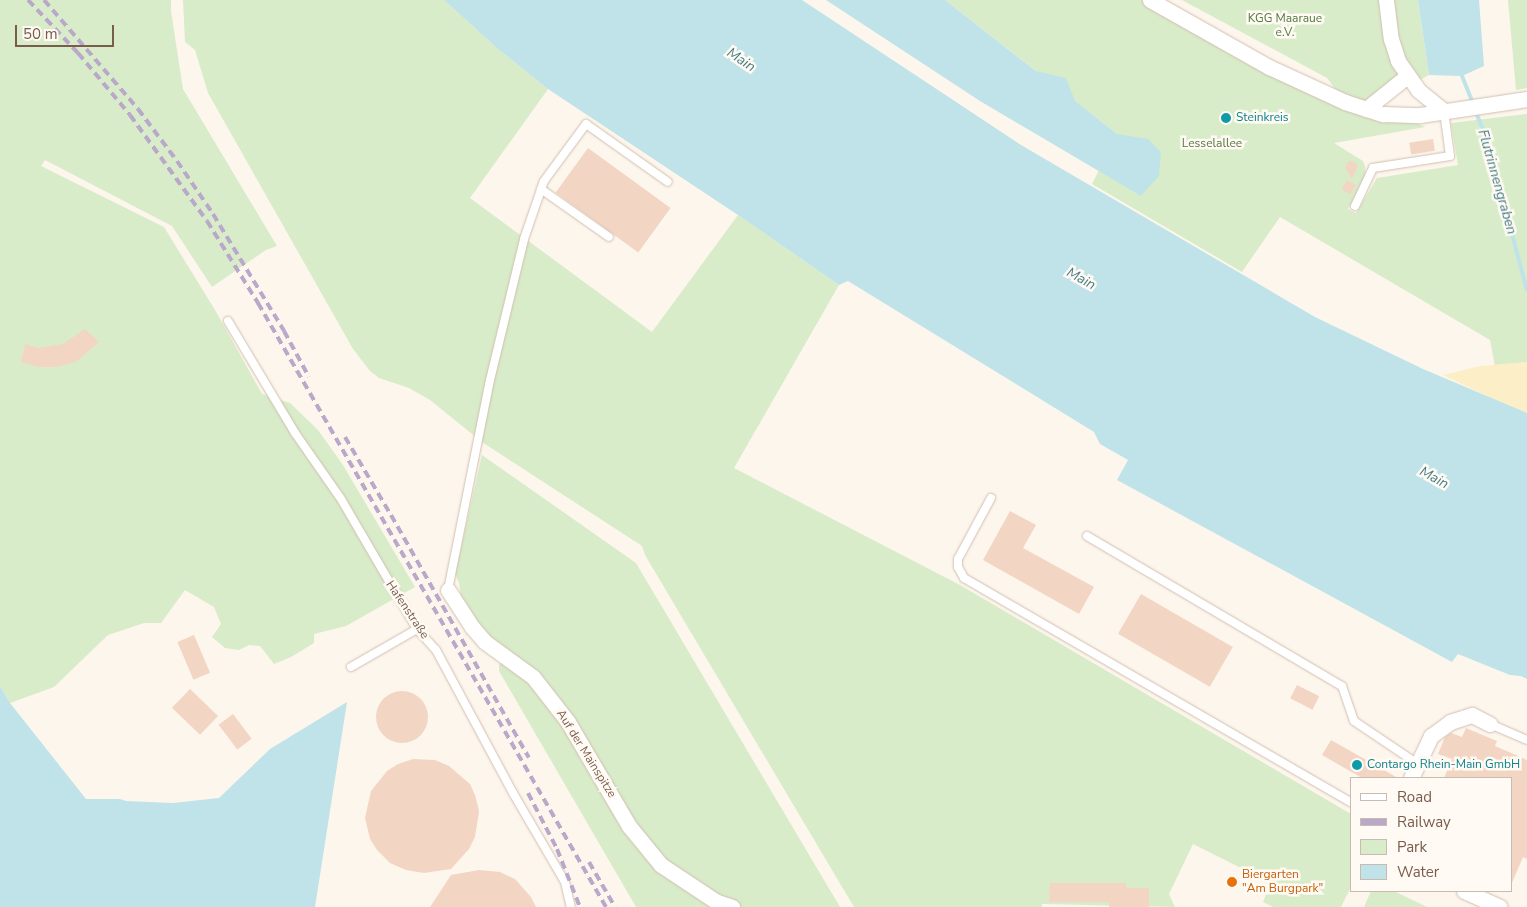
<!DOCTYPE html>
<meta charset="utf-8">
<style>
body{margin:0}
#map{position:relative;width:1527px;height:907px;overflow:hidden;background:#fdf6ec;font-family:"Nunito Sans",sans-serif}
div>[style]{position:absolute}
.green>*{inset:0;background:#d8ecc9}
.sand>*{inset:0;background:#fcefc7}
.water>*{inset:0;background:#bfe3e8}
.stream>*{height:4px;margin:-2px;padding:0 2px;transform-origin:2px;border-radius:2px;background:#bfe3e8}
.building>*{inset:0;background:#f3d5c3;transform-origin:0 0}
.round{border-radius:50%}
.roads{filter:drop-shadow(0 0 1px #d1beb0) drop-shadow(0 0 1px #d1beb0)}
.service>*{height:8px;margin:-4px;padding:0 4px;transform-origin:4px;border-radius:4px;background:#fff}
.minor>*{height:15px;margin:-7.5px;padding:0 7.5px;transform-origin:7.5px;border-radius:7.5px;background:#fff}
.rail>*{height:4px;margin-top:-2px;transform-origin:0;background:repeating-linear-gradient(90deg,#b9a8c9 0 8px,transparent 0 13px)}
.dots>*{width:14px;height:14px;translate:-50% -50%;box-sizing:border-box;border:2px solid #fffaf3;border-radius:50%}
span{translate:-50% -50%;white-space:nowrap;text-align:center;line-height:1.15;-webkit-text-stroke:5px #fffaf3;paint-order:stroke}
.park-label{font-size:12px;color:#537a41}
.culture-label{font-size:12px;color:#0d838f}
.left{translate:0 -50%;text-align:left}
.street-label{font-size:12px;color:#7a5c4d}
.food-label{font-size:12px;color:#c56008}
.water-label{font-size:14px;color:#437c86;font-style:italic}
.legend{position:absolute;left:1350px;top:777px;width:162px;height:115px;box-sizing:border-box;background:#fffaf3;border:1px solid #cabbb1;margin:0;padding:6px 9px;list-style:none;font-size:15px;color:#7a5c4d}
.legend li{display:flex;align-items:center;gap:10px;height:25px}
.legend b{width:25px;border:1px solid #cabbb1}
.scale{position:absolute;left:15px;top:25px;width:99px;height:22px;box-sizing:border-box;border:2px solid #7a5c4d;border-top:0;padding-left:6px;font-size:15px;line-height:18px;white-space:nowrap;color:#7a5c4d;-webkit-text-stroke:4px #fffaf3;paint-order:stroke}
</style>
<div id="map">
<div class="green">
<div style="clip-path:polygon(0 0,171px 0,171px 11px,183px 89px,277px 246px,266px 250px,212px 287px,172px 226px,45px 160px,41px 166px,164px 227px,215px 310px,262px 394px,290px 403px,318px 430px,343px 465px,415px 587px,346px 626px,314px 634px,314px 643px,291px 657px,274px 664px,260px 646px,249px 645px,239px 650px,225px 648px,212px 637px,221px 624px,214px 607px,185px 590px,161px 623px,144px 623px,108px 635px,54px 687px,10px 703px,0 686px)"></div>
<div style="clip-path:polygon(183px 0,444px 0,498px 49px,548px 89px,470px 198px,652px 332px,738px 215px,839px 285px,734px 468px,960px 585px,1351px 814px,1351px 887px,1341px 907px,1273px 907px,1263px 902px,1271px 883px,1193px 844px,1169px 894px,1175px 907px,1042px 904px,1042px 907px,854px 907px,645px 555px,642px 546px,482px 442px,430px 400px,409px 388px,379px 378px,370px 371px,353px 349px,208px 93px,195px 50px,185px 42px)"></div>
<div style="clip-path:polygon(945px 0,1150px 0,1344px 101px,1327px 78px,1182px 0,1418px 0,1429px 75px,1366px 109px,1403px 116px,1425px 127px,1334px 143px,1363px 161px,1365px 166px,1366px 178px,1348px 209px,1356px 213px,1377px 178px,1458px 165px,1451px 123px,1527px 114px,1527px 414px,1502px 404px,1490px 340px,1280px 217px,1242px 272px,1092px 184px,1117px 134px)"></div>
<div style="clip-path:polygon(1508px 0,1527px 0,1527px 88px,1516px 90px)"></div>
<div style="clip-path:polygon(482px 455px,636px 563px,840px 907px,636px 907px,499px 671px,499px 665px,503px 660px,462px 603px,459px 583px,455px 574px)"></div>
<div style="clip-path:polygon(1371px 891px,1394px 891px,1427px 907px,1364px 907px)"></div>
</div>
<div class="sand">
<div style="clip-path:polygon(1527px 362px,1527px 415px,1443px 375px,1480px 366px)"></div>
</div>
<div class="water">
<div style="clip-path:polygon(444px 0,802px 0,1021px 145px,1315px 317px,1423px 369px,1527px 413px,1527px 679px,1521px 676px,1510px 675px,1458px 654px,1452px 662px,1117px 480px,1128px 460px,1100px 444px,1094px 432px,848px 281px,839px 285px,738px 215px,548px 89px,498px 49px)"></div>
<div style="clip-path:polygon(826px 0,945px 0,1036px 71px,1066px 78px,1075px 101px,1117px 134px,1148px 139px,1161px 152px,1159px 176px,1141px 196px,980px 101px)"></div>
<div style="clip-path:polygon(1418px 0,1479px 0,1484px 66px,1462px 76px,1429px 75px)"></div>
<div style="clip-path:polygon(0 686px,10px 703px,86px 799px,120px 799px,126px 801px,173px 803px,219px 798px,270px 749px,347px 702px,315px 907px,0 907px)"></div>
</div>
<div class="stream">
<div style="left:1462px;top:76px;width:29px;rotate:68deg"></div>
<div style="left:1475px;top:110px;width:32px;rotate:68deg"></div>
<div style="left:1487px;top:140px;width:155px;rotate:75.1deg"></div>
</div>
<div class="building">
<div style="left:1433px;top:139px;width:12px;height:24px;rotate:81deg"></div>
<div style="left:588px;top:148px;width:102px;height:55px;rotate:36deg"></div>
<div style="clip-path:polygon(1349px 161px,1354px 162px,1358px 166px,1352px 179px,1345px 168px)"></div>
<div style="left:1347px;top:180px;width:10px;height:11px;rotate:29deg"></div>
<div style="clip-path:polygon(85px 329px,99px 342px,76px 362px,56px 367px,38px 367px,21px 362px,25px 344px,38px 348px,63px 344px)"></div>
<div style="clip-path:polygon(1010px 511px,1036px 525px,1023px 548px,1094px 587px,1079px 614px,983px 560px)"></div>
<div style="left:1141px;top:594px;width:106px;height:46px;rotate:30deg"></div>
<div style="left:194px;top:635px;width:41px;height:18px;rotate:67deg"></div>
<div style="left:1297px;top:685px;width:25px;height:15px;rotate:27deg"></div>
<div style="left:190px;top:689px;width:39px;height:26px;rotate:44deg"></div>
<div class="round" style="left:376px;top:691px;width:52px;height:52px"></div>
<div style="left:233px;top:714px;width:31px;height:18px;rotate:53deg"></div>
<div style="clip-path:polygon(1466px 728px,1497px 741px,1495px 746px,1527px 760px,1527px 859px,1523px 857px,1511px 885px,1511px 778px,1444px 778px,1452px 759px,1438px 754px,1445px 737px,1451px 733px,1462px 737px)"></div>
<div style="clip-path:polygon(1331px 740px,1398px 778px,1362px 778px,1322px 755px)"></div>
<div style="clip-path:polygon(413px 759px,435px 760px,449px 766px,470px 784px,475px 795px,479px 811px,475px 837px,469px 849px,451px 869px,424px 873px,406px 870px,390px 863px,377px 850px,370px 839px,365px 818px,371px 791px,387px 771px,398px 764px)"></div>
<div style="clip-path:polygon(479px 870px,500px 872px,515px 879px,531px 897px,536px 907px,430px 907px,451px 875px)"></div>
<div style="clip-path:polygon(1050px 883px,1126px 883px,1126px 888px,1149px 888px,1149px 907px,1109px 907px,1109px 902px,1049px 902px)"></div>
</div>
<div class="roads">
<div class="service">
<div style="left:541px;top:189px;width:83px;rotate:35.2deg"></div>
<div style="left:1355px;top:206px;width:42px;rotate:-64.7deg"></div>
<div style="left:1373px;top:168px;width:78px;rotate:-8.9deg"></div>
<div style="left:1450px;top:156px;width:45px;rotate:-97.6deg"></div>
<div style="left:228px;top:321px;width:131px;rotate:59.1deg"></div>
<div style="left:295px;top:433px;width:80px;rotate:55.1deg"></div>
<div style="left:341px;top:499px;width:151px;rotate:59.7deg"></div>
<div style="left:417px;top:629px;width:28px;rotate:48deg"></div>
<div style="left:436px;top:650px;width:162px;rotate:61.7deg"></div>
<div style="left:513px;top:793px;width:103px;rotate:59.7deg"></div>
<div style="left:565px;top:882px;width:26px;rotate:77deg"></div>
<div style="left:991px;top:498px;width:69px;rotate:118.4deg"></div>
<div style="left:958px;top:559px;width:8px;rotate:90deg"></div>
<div style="left:958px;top:567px;width:13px;rotate:61deg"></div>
<div style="left:964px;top:578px;width:447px;rotate:30.1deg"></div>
<div style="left:1087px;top:536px;width:296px;rotate:30.5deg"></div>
<div style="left:1342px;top:686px;width:37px;rotate:71deg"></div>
<div style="left:1354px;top:721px;width:77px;rotate:33.9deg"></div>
<div style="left:448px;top:590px;width:214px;rotate:-78.7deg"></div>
<div style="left:490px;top:380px;width:145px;rotate:-76.4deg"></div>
<div style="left:524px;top:239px;width:61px;rotate:-71deg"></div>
<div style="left:544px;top:181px;width:71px;rotate:-53.6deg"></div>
<div style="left:586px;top:124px;width:100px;rotate:35.3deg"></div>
<div style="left:351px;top:667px;width:76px;rotate:-29.9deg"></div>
<div style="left:1490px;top:724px;width:40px;rotate:23.4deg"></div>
</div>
<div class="minor">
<div style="left:1150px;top:0;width:137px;rotate:29.4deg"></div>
<div style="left:1269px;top:67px;width:84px;rotate:24.7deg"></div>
<div style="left:1345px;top:102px;width:40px;rotate:18deg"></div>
<div style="left:1383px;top:114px;width:37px;rotate:2deg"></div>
<div style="left:1420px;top:115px;width:108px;rotate:-8.5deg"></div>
<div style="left:1386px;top:0;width:39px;rotate:83deg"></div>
<div style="left:1391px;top:39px;width:23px;rotate:72deg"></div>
<div style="left:1398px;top:61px;width:35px;rotate:55deg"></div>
<div style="left:1418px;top:90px;width:33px;rotate:39deg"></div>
<div style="left:1366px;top:109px;width:53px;rotate:-38.8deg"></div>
<div style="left:448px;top:590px;width:44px;rotate:57deg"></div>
<div style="left:472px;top:627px;width:20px;rotate:49deg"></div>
<div style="left:485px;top:642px;width:59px;rotate:36.1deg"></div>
<div style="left:533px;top:677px;width:57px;rotate:52.1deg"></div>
<div style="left:568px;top:722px;width:121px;rotate:59.6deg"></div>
<div style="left:629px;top:826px;width:50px;rotate:50.6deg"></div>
<div style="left:661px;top:865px;width:67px;rotate:33.5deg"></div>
<div style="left:717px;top:902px;width:16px;rotate:18deg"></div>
<div style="left:1411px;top:778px;width:47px;rotate:-64.5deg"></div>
<div style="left:1431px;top:736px;width:24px;rotate:-36deg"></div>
<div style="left:1450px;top:722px;width:23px;rotate:-18deg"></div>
<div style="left:1472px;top:715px;width:20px;rotate:27deg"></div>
<div style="left:1464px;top:891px;width:39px;rotate:24deg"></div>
</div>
</div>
<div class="rail">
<div style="left:28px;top:0;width:73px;rotate:46.7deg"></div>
<div style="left:78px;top:53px;width:81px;rotate:50deg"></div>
<div style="left:130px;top:115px;width:131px;rotate:54deg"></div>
<div style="left:207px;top:221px;width:97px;rotate:58.1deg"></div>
<div style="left:258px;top:303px;width:697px;rotate:60.05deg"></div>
<div style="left:44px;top:0;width:144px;rotate:49.2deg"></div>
<div style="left:138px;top:109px;width:65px;rotate:53.1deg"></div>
<div style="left:177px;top:161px;width:64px;rotate:55.8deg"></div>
<div style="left:213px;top:214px;width:137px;rotate:58.7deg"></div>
<div style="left:284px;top:331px;width:52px;rotate:61.5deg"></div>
<div style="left:345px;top:437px;width:91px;rotate:59.5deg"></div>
<div style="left:391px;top:515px;width:279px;rotate:60.4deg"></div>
<div style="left:528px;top:793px;width:63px;rotate:62.6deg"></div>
<div style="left:557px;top:849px;width:62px;rotate:68.4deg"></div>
<div style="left:589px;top:862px;width:52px;rotate:60deg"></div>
</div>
<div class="dots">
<div style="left:1226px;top:118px;background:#0f9aa8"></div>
<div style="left:1357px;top:765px;background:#0f9aa8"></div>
<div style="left:1232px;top:882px;background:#e8710a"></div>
</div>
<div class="park-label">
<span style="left:1285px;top:26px">KGG Maaraue<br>e.V.</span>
<span style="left:1212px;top:144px">Lesselallee</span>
</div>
<div class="culture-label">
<span class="left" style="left:1236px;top:118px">Steinkreis</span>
<span class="left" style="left:1367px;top:765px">Contargo Rhein-Main GmbH</span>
</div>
<div class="street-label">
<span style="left:407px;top:610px;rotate:56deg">Hafenstraße</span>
<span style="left:586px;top:754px;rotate:58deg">Auf der Mainspitze</span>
</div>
<div class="food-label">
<span class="left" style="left:1242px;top:882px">Biergarten<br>"Am Burgpark"</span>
</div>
<div class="water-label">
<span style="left:741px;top:60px;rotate:34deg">Main</span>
<span style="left:1497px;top:182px;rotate:74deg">Flutrinnengraben</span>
<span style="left:1081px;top:279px;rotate:29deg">Main</span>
<span style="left:1434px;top:478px;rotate:29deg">Main</span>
</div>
<ul class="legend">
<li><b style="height:6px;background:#fff"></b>Road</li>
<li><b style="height:6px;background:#b9a8c9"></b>Railway</li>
<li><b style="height:14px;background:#d8ecc9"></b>Park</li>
<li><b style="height:14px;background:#bfe3e8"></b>Water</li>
</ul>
<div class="scale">50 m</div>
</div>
